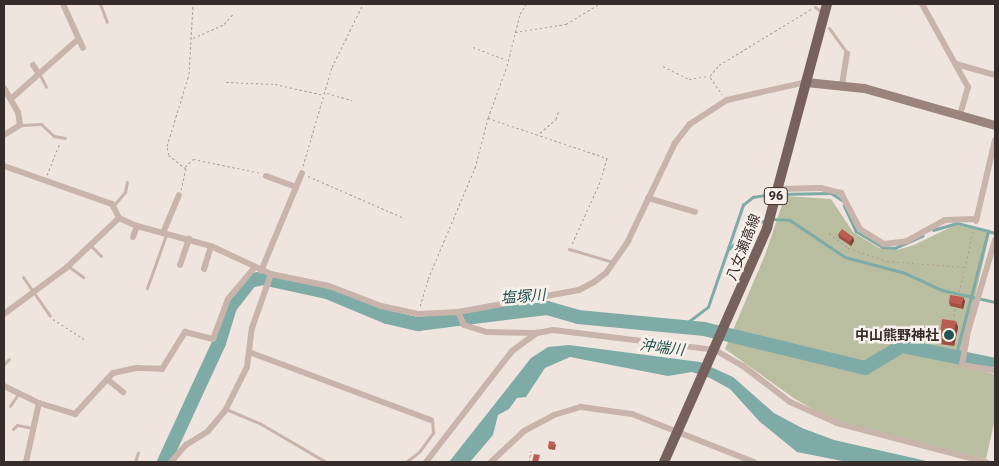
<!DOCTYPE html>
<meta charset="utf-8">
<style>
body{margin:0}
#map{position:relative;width:999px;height:466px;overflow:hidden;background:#f0e5de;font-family:"IBM Plex Sans","Noto Sans JP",sans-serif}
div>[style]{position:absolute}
.green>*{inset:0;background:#b8be9f}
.water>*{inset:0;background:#7faba7}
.stream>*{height:2.5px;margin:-1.25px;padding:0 1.25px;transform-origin:1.25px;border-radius:1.25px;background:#7faba7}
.river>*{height:14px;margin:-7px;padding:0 7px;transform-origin:7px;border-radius:7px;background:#7faba7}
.path>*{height:1px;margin-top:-0.5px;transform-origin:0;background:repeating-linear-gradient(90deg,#b39e95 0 2.5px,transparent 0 5px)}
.lane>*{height:3px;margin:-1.5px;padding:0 1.5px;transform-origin:1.5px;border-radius:1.5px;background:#c8b4ab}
.street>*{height:6px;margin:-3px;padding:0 3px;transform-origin:3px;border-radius:3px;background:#c8b4ab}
.secondary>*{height:9px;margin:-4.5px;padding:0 4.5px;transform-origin:4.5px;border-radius:4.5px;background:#9b847c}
.primary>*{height:10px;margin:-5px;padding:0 5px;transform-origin:5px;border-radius:5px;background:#76615c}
.wall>*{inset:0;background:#a25046}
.shaded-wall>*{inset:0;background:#844139}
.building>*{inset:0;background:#bc5d51;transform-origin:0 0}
.dots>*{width:14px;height:14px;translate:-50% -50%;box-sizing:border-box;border:2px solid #f8f0ea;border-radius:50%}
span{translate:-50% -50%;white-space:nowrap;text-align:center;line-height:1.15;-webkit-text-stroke:5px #f8f0ea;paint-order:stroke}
.shield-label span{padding:1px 4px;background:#f8f0ea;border:1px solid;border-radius:4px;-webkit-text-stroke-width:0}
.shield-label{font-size:12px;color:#362c29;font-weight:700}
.street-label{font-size:14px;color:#362c29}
.poi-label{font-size:14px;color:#362c29;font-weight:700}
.right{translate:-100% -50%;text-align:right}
.water-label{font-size:15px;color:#225451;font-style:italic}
.frame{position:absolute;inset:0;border:5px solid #362c29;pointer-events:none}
</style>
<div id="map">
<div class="green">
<div style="clip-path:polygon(785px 196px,831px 199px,853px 232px,879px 248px,897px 250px,914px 245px,955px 225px,990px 232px,959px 366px,995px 374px,995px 419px,986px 459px,876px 433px,825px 416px,795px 399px,725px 349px,765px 255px)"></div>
</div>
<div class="water">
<div style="clip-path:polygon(569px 345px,700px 362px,733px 377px,774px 413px,802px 428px,834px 440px,931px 462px,847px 462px,797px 452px,760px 422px,730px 389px,710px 378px,692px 372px,668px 376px,570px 357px,545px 368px,526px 397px,517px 398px,509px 409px,498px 415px,493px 435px,470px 462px,449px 462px,531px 358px,548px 347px)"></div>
</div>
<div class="stream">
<div style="left:780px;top:194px;width:51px;rotate:-1.1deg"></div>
<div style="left:831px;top:193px;width:13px;rotate:32deg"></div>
<div style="left:844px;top:205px;width:29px;rotate:65deg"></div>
<div style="left:856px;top:231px;width:31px;rotate:31deg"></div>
<div style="left:883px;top:247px;width:12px;rotate:5deg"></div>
<div style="left:895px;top:248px;width:30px;rotate:-24deg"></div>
<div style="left:773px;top:219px;width:17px;rotate:3deg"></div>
<div style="left:790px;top:220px;width:66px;rotate:33.9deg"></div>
<div style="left:845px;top:257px;width:62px;rotate:14.9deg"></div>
<div style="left:905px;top:273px;width:41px;rotate:24.7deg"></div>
<div style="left:942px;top:290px;width:54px;rotate:12.8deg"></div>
<div style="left:933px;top:230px;width:25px;rotate:-16deg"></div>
<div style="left:957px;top:223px;width:32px;rotate:14deg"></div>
<div style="left:729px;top:249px;width:40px;rotate:-43deg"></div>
<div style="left:758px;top:222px;width:7px;rotate:-8deg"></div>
<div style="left:680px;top:328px;width:35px;rotate:-37deg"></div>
<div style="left:708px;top:307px;width:108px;rotate:-71.1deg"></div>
<div style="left:743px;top:205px;width:13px;rotate:-39deg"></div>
<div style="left:753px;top:197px;width:19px;rotate:-9deg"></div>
<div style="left:955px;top:358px;width:131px;rotate:-75.4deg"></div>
<div style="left:988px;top:231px;width:7px;rotate:16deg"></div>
</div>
<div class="river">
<div style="left:164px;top:462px;width:131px;rotate:-65.2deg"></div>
<div style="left:219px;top:343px;width:38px;rotate:-73deg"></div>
<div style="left:230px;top:307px;width:33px;rotate:-52deg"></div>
<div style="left:250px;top:281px;width:12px;rotate:-14deg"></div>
<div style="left:262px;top:278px;width:66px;rotate:12.2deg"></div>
<div style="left:327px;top:292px;width:65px;rotate:22.6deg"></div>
<div style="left:387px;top:317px;width:32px;rotate:13deg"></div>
<div style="left:418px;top:324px;width:130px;rotate:-7.1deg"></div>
<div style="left:547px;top:308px;width:32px;rotate:16deg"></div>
<div style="left:578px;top:317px;width:127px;rotate:5.4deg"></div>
<div style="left:704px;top:329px;width:166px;rotate:13.6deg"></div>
<div style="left:865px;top:368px;width:43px;rotate:-30.7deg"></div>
<div style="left:902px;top:346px;width:95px;rotate:11.5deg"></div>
</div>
<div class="path">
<div style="left:515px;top:32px;width:52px;rotate:-8.9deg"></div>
<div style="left:566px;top:24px;width:39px;rotate:-31deg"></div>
<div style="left:193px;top:38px;width:34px;rotate:-24deg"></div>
<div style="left:224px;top:24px;width:15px;rotate:-48deg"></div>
<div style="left:473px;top:47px;width:36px;rotate:21deg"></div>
<div style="left:663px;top:66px;width:29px;rotate:27deg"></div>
<div style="left:689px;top:79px;width:20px;rotate:-9deg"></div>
<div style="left:710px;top:76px;width:14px;rotate:-51deg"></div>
<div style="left:719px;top:65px;width:108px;rotate:-31.3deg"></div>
<div style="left:710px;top:77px;width:21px;rotate:55deg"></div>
<div style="left:226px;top:82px;width:49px;rotate:2.3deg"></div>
<div style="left:275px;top:84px;width:50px;rotate:12.7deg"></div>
<div style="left:327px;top:93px;width:26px;rotate:16deg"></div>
<div style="left:488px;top:118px;width:126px;rotate:18.6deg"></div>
<div style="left:607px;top:158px;width:25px;rotate:106deg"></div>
<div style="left:600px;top:182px;width:68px;rotate:114.3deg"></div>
<div style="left:540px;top:133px;width:21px;rotate:-41deg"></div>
<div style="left:556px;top:119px;width:9px;rotate:-72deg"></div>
<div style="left:303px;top:166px;width:103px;rotate:-73.7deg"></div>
<div style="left:332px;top:67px;width:70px;rotate:-63.8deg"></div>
<div style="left:185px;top:167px;width:11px;rotate:-45deg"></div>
<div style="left:193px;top:159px;width:69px;rotate:11.6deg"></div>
<div style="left:47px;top:175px;width:35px;rotate:-68deg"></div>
<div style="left:308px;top:176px;width:105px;rotate:23.6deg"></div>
<div style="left:181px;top:190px;width:22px;rotate:-77deg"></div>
<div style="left:186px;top:169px;width:22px;rotate:-141deg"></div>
<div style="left:169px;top:155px;width:9px;rotate:-103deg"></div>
<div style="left:167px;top:146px;width:75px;rotate:-73deg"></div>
<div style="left:189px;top:74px;width:70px;rotate:-86.7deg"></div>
<div style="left:829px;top:233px;width:24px;rotate:38deg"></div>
<div style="left:848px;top:248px;width:41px;rotate:18.4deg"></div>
<div style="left:887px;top:261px;width:78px;rotate:4.4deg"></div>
<div style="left:958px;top:297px;width:71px;rotate:-76.9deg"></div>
<div style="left:420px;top:306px;width:28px;rotate:-73deg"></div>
<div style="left:428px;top:279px;width:121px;rotate:-67.1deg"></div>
<div style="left:475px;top:168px;width:52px;rotate:-75.4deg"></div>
<div style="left:488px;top:118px;width:55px;rotate:-69.9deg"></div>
<div style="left:507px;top:66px;width:54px;rotate:-76deg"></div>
<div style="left:520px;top:14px;width:12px;rotate:-59deg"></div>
<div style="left:53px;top:319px;width:37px;rotate:33deg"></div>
<div style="left:953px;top:321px;width:15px;rotate:-79deg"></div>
<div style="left:529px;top:462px;width:11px;rotate:-80deg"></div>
</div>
<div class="lane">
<div style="left:100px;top:4px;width:19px;rotate:69deg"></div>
<div style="left:815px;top:7px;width:9px;rotate:36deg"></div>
<div style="left:829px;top:28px;width:31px;rotate:54deg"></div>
<div style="left:40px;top:75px;width:13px;rotate:63deg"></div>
<div style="left:21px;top:125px;width:20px;rotate:-3deg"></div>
<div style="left:41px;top:124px;width:18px;rotate:43deg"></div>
<div style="left:54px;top:136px;width:11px;rotate:10deg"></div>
<div style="left:114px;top:205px;width:17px;rotate:-50deg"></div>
<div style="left:125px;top:192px;width:10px;rotate:-79deg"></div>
<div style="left:91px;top:246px;width:14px;rotate:45deg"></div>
<div style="left:569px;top:249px;width:46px;rotate:16.5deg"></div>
<div style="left:68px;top:266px;width:19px;rotate:36deg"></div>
<div style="left:23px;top:277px;width:47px;rotate:55.3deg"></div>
<div style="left:147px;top:288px;width:56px;rotate:-70.3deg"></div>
<div style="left:4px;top:364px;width:7px;rotate:-45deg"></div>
<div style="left:10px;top:406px;width:14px;rotate:-56deg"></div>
<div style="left:226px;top:409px;width:38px;rotate:23deg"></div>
<div style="left:261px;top:424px;width:75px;rotate:30.3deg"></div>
<div style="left:13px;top:429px;width:6px;rotate:-45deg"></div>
<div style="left:17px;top:425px;width:16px;rotate:11deg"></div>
<div style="left:135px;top:462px;width:10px;rotate:-73deg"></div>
<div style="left:406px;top:462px;width:16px;rotate:-38deg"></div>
<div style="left:419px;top:452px;width:24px;rotate:-54deg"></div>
<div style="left:433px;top:433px;width:13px;rotate:-94deg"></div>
</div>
<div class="street">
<div style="left:63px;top:4px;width:48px;rotate:65.6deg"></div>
<div style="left:922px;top:4px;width:95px;rotate:61deg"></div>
<div style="left:968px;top:87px;width:29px;rotate:106deg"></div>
<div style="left:956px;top:64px;width:41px;rotate:15.8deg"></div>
<div style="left:33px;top:65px;width:11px;rotate:56deg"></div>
<div style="left:842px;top:85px;width:32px;rotate:-81deg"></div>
<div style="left:4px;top:88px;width:28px;rotate:60deg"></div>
<div style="left:18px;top:112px;width:13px;rotate:81deg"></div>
<div style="left:20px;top:125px;width:19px;rotate:148deg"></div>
<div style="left:12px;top:98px;width:87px;rotate:-41.7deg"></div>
<div style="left:4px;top:166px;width:114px;rotate:19.4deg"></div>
<div style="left:112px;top:204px;width:16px;rotate:63deg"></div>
<div style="left:119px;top:218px;width:20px;rotate:24deg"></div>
<div style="left:137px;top:226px;width:77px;rotate:15.1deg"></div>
<div style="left:211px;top:246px;width:66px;rotate:25deg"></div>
<div style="left:271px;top:274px;width:59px;rotate:11.7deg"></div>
<div style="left:329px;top:286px;width:56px;rotate:21deg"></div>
<div style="left:381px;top:306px;width:38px;rotate:12deg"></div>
<div style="left:418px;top:314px;width:40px;rotate:-2.9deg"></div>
<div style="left:458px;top:312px;width:123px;rotate:-10.3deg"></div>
<div style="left:579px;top:290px;width:17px;rotate:-28deg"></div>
<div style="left:594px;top:282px;width:15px;rotate:-37deg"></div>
<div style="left:606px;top:273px;width:39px;rotate:-55deg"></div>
<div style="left:628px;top:241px;width:109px;rotate:-64.4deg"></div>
<div style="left:675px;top:143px;width:24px;rotate:-52deg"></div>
<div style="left:690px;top:124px;width:44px;rotate:-33deg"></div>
<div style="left:727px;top:100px;width:81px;rotate:-12.8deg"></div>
<div style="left:266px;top:176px;width:32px;rotate:20deg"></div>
<div style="left:777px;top:189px;width:44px;rotate:-1.3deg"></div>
<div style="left:821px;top:188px;width:21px;rotate:14deg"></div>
<div style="left:841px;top:193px;width:41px;rotate:62.2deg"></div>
<div style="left:860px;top:229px;width:28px;rotate:32deg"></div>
<div style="left:884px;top:244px;width:23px;rotate:-7deg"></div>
<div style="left:907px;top:241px;width:43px;rotate:-28.9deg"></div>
<div style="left:945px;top:220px;width:31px;rotate:-2deg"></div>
<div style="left:648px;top:198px;width:49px;rotate:16.6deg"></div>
<div style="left:976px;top:221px;width:83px;rotate:-76.8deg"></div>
<div style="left:163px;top:233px;width:41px;rotate:-67.2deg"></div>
<div style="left:133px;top:237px;width:12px;rotate:-70deg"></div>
<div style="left:995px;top:240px;width:95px;rotate:106.5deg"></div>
<div style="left:968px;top:331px;width:35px;rotate:100deg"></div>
<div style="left:962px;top:365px;width:33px;rotate:9deg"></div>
<div style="left:180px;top:265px;width:28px;rotate:-71deg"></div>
<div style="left:204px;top:269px;width:24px;rotate:-73deg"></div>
<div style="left:261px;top:271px;width:106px;rotate:-67.3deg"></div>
<div style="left:458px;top:312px;width:14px;rotate:65deg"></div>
<div style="left:464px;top:325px;width:24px;rotate:17deg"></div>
<div style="left:487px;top:332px;width:49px;rotate:1.2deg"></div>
<div style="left:4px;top:314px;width:77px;rotate:-36.6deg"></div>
<div style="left:66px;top:268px;width:73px;rotate:-43.3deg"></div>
<div style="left:249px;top:352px;width:194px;rotate:20.5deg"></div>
<div style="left:107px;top:379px;width:21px;rotate:39deg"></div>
<div style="left:4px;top:386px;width:39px;rotate:26deg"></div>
<div style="left:39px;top:403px;width:38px;rotate:17deg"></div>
<div style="left:75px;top:414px;width:56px;rotate:-47.2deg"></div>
<div style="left:113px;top:373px;width:25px;rotate:-12deg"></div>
<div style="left:137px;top:368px;width:25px;rotate:2deg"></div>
<div style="left:162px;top:369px;width:44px;rotate:-58.1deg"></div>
<div style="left:185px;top:332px;width:29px;rotate:14deg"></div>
<div style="left:213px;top:339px;width:43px;rotate:-69.4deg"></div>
<div style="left:228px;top:299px;width:42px;rotate:-49.8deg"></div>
<div style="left:26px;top:462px;width:60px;rotate:-77.6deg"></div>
<div style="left:171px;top:462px;width:23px;rotate:-49deg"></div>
<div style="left:186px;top:445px;width:26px;rotate:-32deg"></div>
<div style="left:208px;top:431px;width:26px;rotate:-50deg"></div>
<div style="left:225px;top:411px;width:49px;rotate:-63.4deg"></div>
<div style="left:247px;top:367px;width:39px;rotate:-83deg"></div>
<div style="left:252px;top:328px;width:57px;rotate:-70.6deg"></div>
<div style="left:426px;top:462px;width:140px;rotate:-52.2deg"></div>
<div style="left:512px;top:351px;width:31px;rotate:-36deg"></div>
<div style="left:537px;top:333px;width:16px;rotate:-11deg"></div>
<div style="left:553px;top:330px;width:163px;rotate:7deg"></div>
<div style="left:715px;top:350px;width:32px;rotate:30deg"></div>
<div style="left:743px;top:366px;width:59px;rotate:37.5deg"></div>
<div style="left:790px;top:402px;width:51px;rotate:24.1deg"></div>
<div style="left:837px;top:423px;width:154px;rotate:14.7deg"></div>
<div style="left:491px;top:462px;width:45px;rotate:-43.2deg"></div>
<div style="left:524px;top:431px;width:34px;rotate:-28deg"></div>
<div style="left:554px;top:415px;width:28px;rotate:-17deg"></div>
<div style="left:581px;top:407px;width:51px;rotate:7.8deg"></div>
<div style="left:632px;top:414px;width:131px;rotate:21.5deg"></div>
</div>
<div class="secondary">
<div style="left:806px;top:82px;width:58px;rotate:5.9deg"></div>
<div style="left:864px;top:88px;width:136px;rotate:15.8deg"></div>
</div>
<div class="primary">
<div style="left:664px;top:462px;width:256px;rotate:-66.2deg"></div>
<div style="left:767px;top:228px;width:232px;rotate:-75deg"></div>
</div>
<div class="wall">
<div style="clip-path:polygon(838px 234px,853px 237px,854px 241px,851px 246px,839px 238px)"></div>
<div style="clip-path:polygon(965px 301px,963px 309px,950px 306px,949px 302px)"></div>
<div style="clip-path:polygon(958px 327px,954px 346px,940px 344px,938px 338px)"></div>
<div style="clip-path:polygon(556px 444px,555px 450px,549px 449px,548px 447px)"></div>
</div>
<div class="shaded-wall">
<div style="clip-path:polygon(853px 237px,854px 241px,851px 246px,849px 242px)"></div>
<div style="clip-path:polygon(963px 297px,965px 301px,963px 309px,962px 305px)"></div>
<div style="clip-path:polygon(956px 321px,958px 327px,954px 346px,952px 340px)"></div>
</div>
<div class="building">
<div style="left:842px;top:229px;width:14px;height:6px;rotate:36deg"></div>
<div style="clip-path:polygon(950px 295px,963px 297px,962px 305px,949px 302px)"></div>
<div style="left:942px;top:319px;width:14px;height:19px;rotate:8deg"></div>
<div style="left:549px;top:441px;width:6px;height:6px;rotate:9deg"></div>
<div style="clip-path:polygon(534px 454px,540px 455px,538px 462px,532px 462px)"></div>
</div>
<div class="dots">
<div style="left:949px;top:335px;background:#225451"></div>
</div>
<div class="shield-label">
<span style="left:776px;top:196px">96</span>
</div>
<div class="street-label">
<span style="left:743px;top:247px;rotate:-69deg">八女瀬高線</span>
</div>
<div class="poi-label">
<span class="right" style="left:939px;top:335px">中山熊野神社</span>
</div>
<div class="water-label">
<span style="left:523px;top:296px;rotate:-4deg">塩塚川</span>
<span style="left:662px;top:347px;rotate:7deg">沖端川</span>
</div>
<div class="frame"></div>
</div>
